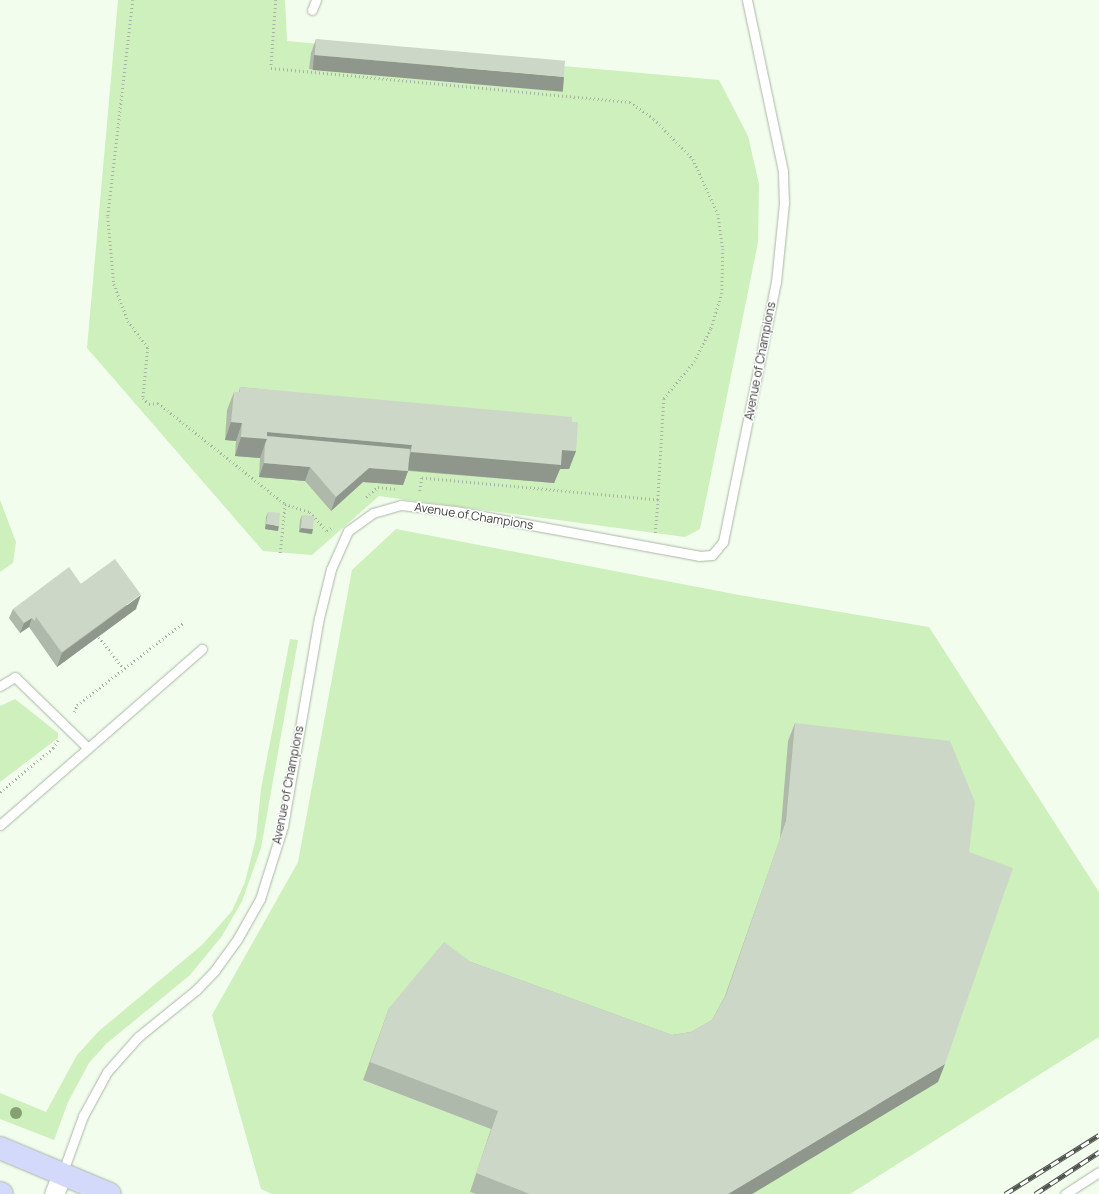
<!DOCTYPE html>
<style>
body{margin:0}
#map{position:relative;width:1099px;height:1194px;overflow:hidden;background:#f2fded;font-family:Manrope,sans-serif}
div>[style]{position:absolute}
.green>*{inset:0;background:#cdf0bc}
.path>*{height:2.5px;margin-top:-1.25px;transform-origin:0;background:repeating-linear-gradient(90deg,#aab2a6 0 1px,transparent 0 4px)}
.roads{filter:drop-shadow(0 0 1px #abb6a6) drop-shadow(0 0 1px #abb6a6)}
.service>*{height:9px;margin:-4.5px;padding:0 4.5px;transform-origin:4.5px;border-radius:4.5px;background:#fff}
.minor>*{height:19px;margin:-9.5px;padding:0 9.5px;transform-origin:9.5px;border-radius:9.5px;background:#fff}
.primary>*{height:22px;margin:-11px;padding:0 11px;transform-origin:11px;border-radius:11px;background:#d3d9fa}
.rail>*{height:4.5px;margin-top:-2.25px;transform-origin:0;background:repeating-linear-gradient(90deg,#fff 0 9px,#4e534c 0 18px);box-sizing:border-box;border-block:1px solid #4e534c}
.trees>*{width:12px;height:12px;margin:-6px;border-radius:50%;background:#85a172}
.wall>*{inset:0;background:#afb9ab}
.shaded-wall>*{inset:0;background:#8f968b;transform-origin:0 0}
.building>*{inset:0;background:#ccd7c7;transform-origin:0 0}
span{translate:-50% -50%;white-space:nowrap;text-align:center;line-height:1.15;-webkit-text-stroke:3px #fff;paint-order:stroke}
.street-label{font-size:12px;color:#393d37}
</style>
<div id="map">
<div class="green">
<div style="clip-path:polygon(118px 0,285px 0,287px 41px,719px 80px,748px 136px,759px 184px,758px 242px,700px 529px,685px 537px,379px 496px,312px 555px,263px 551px,87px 348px)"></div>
<div style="clip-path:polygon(0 500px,16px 542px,13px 563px,0 572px)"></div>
<div style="clip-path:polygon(396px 529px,739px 595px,929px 627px,1099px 892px,1099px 1037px,850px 1194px,272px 1194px,261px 1189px,212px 1015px,298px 862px,352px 570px)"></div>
<div style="clip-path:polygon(290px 639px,298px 640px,261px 848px,242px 901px,222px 936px,190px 975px,106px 1044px,89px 1063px,68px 1102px,54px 1140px,0 1119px,0 1093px,46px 1112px,77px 1055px,99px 1031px,202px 945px,232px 911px,245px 882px,256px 838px,261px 789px)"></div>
<div style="clip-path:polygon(15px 699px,58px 733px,58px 738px,0 782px,0 706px)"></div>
</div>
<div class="path">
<div style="left:133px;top:0;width:218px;rotate:96.6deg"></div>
<div style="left:108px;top:217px;width:67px;rotate:84.9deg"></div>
<div style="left:114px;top:284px;width:40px;rotate:69deg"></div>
<div style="left:128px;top:321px;width:34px;rotate:53deg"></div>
<div style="left:148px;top:348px;width:50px;rotate:95.7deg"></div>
<div style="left:143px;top:398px;width:8px;rotate:45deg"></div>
<div style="left:149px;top:404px;width:9px;rotate:-6deg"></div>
<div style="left:158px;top:403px;width:162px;rotate:38.5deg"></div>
<div style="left:285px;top:504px;width:26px;rotate:18deg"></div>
<div style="left:310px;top:512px;width:25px;rotate:48deg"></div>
<div style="left:327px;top:531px;width:6px;rotate:-39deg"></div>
<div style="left:276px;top:0;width:68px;rotate:94.2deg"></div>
<div style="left:271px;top:68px;width:361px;rotate:5.4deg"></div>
<div style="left:630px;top:102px;width:29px;rotate:35deg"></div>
<div style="left:654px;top:119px;width:56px;rotate:45.7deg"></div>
<div style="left:693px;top:159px;width:60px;rotate:65.6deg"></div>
<div style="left:718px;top:214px;width:35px;rotate:82deg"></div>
<div style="left:723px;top:249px;width:44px;rotate:91.3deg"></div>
<div style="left:722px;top:293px;width:38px;rotate:107deg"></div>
<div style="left:711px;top:329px;width:36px;rotate:117deg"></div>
<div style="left:695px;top:361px;width:49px;rotate:129.2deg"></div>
<div style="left:664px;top:399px;width:101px;rotate:93.4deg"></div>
<div style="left:658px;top:500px;width:237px;rotate:-174.7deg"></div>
<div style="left:422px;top:478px;width:13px;rotate:99deg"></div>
<div style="left:366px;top:497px;width:16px;rotate:-40deg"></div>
<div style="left:378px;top:487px;width:17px;rotate:7deg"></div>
<div style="left:655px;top:533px;width:33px;rotate:-85deg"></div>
<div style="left:280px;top:553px;width:49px;rotate:-84.2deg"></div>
<div style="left:99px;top:637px;width:39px;rotate:52deg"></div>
<div style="left:74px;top:712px;width:8px;rotate:-67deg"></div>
<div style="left:77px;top:705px;width:134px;rotate:-37.7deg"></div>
<div style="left:0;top:792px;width:69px;rotate:-39.7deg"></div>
<div style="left:53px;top:748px;width:9px;rotate:-58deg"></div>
</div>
<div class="roads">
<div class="service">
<div style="left:312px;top:10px;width:11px;rotate:-68deg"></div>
<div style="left:0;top:686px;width:17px;rotate:-31deg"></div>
<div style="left:15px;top:677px;width:100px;rotate:44.2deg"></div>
<div style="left:0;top:825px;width:268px;rotate:-41.1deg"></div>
<div style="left:62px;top:1174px;width:62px;rotate:-70.1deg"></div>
<div style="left:83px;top:1116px;width:50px;rotate:-61.4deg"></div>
<div style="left:107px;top:1072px;width:47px;rotate:-48.5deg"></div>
<div style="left:138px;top:1037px;width:75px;rotate:-39deg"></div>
<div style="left:196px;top:990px;width:28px;rotate:-46deg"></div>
<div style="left:215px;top:970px;width:39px;rotate:-54deg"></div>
<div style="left:238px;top:938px;width:45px;rotate:-60.6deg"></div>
<div style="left:260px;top:899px;width:77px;rotate:-72.5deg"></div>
<div style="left:283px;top:826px;width:211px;rotate:-80.2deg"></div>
<div style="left:319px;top:618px;width:50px;rotate:-76.2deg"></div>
<div style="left:331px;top:569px;width:42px;rotate:-65.9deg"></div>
<div style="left:348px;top:531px;width:31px;rotate:-36deg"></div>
<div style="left:373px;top:513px;width:29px;rotate:-16deg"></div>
<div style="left:401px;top:505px;width:54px;rotate:6.3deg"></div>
<div style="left:455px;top:511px;width:248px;rotate:10.4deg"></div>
<div style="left:699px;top:556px;width:13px;rotate:-4deg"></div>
<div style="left:712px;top:555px;width:17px;rotate:-50deg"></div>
<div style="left:723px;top:542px;width:265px;rotate:-78.5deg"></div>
<div style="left:776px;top:282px;width:79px;rotate:-84.2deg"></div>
<div style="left:784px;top:203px;width:32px;rotate:-92deg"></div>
<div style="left:783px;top:171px;width:175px;rotate:-101.9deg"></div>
<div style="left:1065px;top:1194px;width:40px;rotate:-32.9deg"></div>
</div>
<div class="minor">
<div style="left:54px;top:1194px;width:22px;rotate:-68deg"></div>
</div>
<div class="primary">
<div style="left:0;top:1148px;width:119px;rotate:22.7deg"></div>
<div style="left:0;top:1193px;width:2px;rotate:27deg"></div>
</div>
</div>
<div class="rail">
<div style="left:1005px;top:1194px;width:111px;rotate:-32.1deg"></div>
<div style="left:1035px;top:1194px;width:77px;rotate:-33.3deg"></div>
</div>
<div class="trees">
<div style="left:16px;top:1113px"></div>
</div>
<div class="wall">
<div style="clip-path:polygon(316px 39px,559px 90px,309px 69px,311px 53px)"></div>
<div style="clip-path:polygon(240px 387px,572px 422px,576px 451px,569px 469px,560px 469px,554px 483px,408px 471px,403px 485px,363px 482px,331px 511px,305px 481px,259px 477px,260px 458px,235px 456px,236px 441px,225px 440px,227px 410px,234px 392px,239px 392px)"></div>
<div style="clip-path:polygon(268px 512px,277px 531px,265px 529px,266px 517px)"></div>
<div style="clip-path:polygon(302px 515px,312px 534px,299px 532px,300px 520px)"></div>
<div style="clip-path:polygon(81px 584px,136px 609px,57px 667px,29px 627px,20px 633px,9px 618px,13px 609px)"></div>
<div style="clip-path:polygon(795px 723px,938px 1082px,752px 1194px,476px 1194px,470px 1192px,491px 1129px,363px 1080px,389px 1008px,471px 962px,672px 1035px,691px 1032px,712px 1020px,725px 996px,780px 839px,788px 741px)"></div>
</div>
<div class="shaded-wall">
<div style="left:314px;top:55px;width:251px;height:15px;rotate:5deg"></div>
<div style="clip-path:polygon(231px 422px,242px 423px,236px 441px,225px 440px)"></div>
<div style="clip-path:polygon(267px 432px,412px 445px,405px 463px,265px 444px,260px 458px,235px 456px,241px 437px)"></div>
<div style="clip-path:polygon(562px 450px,576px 451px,569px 469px,560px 469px,554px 483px,405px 470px,411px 452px)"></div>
<div style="clip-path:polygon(264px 463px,310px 467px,305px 481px,259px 477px)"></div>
<div style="clip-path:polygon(369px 468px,408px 471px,403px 485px,363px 482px,331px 511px,336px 497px)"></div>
<div style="left:266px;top:524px;width:13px;height:5px;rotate:9deg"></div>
<div style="clip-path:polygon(301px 528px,313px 529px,312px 534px,299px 532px)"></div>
<div style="clip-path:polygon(141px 595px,136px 609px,57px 667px,62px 653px)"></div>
<div style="clip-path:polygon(32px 618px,29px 627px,20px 633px,24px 623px)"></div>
<div style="clip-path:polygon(945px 1064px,938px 1082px,752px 1194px,728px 1194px)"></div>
</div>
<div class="building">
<div style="left:316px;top:39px;width:250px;height:16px;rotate:5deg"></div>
<div style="clip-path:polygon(240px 387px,572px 417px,572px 422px,578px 422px,576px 451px,562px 450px,561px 465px,411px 452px,412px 445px,267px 432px,267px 439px,241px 437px,242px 423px,231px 422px,234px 392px,240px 392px)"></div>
<div style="clip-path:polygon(267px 436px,410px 449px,408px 471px,369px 468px,336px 497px,310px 467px,264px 463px,265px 444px,267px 439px)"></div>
<div style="clip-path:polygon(268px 512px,280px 513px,279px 526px,266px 524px)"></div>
<div style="left:302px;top:515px;width:12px;height:13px;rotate:5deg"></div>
<div style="left:115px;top:559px;width:44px;height:98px;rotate:54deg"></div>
<div style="clip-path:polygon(69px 567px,81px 584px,36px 617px,35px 621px,32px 618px,24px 623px,13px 609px)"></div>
<div style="clip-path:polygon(795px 723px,950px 741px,975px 802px,969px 852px,1013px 868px,945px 1064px,728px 1194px,530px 1194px,476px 1173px,498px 1111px,370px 1062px,389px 1008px,444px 942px,471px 962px,672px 1035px,691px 1032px,712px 1020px,726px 995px,786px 821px)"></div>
</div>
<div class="street-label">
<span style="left:760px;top:361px;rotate:-79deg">Avenue of Champions</span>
<span style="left:474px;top:516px;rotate:9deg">Avenue of Champions</span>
<span style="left:288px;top:785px;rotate:-79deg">Avenue of Champions</span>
</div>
</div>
